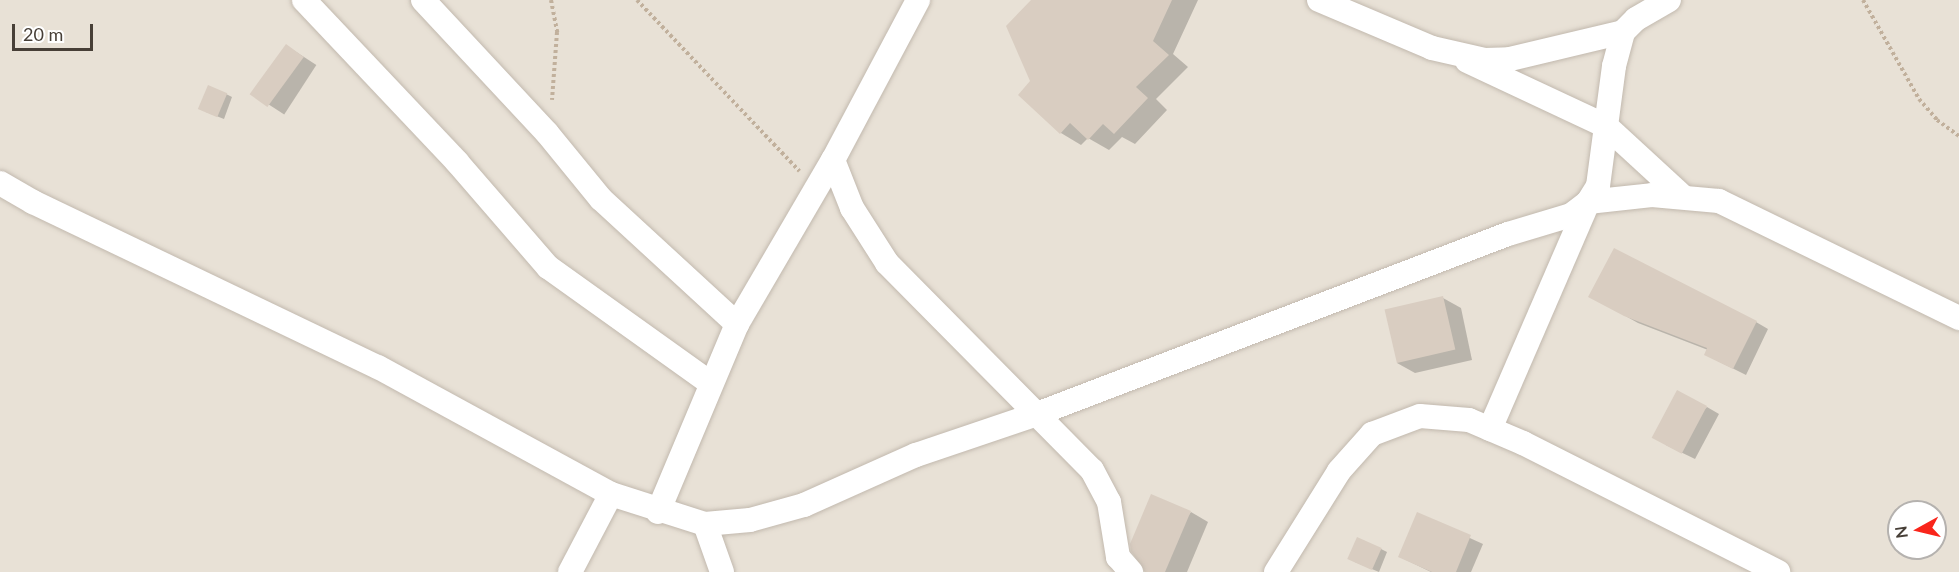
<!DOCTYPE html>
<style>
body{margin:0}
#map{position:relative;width:1959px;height:572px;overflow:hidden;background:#f4efe8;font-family:Lato,sans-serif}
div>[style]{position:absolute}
.residential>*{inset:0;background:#e8e1d6}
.shadow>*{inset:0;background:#0003;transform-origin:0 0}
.building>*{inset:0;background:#d9cdc1;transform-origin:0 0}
.path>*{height:4px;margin-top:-2px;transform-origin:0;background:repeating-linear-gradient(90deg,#c1b09c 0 3px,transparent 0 6px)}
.roads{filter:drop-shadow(0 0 2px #c2b9ae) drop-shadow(0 0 2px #c2b9ae)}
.street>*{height:24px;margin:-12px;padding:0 12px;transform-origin:12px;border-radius:12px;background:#fff}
span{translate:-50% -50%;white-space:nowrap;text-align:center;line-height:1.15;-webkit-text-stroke:4.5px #fff;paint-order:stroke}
.north{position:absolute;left:1887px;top:500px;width:60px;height:60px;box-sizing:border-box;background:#fff;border:2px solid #b5b2af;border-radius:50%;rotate:262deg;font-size:16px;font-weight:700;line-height:24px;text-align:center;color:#473f37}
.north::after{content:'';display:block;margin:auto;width:21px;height:27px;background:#f9251b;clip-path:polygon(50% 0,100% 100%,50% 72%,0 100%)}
.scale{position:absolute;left:12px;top:24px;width:81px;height:27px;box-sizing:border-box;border:3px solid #473f37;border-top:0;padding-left:8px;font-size:18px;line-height:21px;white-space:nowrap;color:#473f37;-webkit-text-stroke:4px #fff;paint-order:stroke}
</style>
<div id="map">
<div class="residential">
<div style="clip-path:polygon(evenodd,0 0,1959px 0,1959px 572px,0 572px,0 0,1899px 512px,1935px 512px,1935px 548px,1899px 548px,1899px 512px)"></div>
</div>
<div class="shadow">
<div style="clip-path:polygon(1033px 0,1198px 0,1173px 54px,1188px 67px,1156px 99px,1167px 110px,1135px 144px,1122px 137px,1109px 150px,1088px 138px,1081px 145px,1061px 133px,1032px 81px)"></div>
<div style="left:287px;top:46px;width:35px;height:59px;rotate:33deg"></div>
<div style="clip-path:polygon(226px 94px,232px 97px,224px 119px,206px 112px)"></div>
<div style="clip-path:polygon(1590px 296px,1756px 322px,1768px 329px,1746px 375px,1718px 361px,1708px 350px,1638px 323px)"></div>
<div style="clip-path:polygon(1443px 298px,1461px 308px,1472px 360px,1415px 373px,1397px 363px)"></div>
<div style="clip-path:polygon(1707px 407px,1719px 414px,1695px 459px,1666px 445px)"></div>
<div style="clip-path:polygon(1191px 512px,1208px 522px,1187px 572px,1146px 572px)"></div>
<div style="clip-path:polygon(1417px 514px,1483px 544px,1471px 572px,1431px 572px,1400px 557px)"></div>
<div style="clip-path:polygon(1381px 549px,1387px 552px,1379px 572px,1355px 562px)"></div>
</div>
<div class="building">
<div style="clip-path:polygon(1031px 0,1172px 0,1153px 41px,1169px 55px,1136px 87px,1148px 98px,1114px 134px,1103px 124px,1088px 140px,1070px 123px,1060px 134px,1018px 95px,1030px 81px,1006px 26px)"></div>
<div style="left:286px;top:44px;width:22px;height:62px;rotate:36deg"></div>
<div style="left:208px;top:85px;width:21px;height:26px;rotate:23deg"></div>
<div style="clip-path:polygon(1614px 248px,1757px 321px,1733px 369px,1704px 355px,1707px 348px,1624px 316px,1588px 297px)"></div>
<div style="left:1443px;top:296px;width:55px;height:60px;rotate:77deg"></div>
<div style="left:1677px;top:390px;width:34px;height:54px;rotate:28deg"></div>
<div style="clip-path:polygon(1151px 494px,1191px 511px,1165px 572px,1145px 572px,1131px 551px,1130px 544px)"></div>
<div style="clip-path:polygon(1417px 512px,1471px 535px,1456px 572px,1432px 572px,1398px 557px)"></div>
<div style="left:1357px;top:537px;width:27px;height:24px;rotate:24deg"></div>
</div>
<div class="path">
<div style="left:551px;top:0;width:33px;rotate:79deg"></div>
<div style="left:557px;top:32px;width:68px;rotate:94.2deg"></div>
<div style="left:637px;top:0;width:236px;rotate:46.5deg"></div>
<div style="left:1863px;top:0;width:114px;rotate:60.5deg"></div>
<div style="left:1919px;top:99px;width:28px;rotate:49deg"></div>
<div style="left:1937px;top:120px;width:27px;rotate:36deg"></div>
</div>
<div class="roads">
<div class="street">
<div style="left:304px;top:0;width:223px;rotate:46.6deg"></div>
<div style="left:457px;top:162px;width:139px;rotate:49.1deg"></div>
<div style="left:548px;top:267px;width:199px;rotate:35.6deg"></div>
<div style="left:423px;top:0;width:182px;rotate:47deg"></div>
<div style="left:547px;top:133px;width:85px;rotate:50.7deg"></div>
<div style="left:601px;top:199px;width:185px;rotate:42.6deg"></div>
<div style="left:1319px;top:0;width:123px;rotate:23deg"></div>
<div style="left:1432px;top:48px;width:54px;rotate:12.8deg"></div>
<div style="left:1485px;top:60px;width:25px;rotate:-2deg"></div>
<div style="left:1510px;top:59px;width:116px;rotate:-13.4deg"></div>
<div style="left:1467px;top:61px;width:153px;rotate:25.1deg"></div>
<div style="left:1606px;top:126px;width:102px;rotate:42.6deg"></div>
<div style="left:833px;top:160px;width:52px;rotate:68.4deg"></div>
<div style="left:852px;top:208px;width:65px;rotate:57.5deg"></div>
<div style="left:887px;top:263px;width:291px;rotate:45.3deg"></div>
<div style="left:1092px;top:470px;width:36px;rotate:62deg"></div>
<div style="left:1109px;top:502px;width:56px;rotate:80.7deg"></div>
<div style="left:1118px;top:557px;width:20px;rotate:49deg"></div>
<div style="left:0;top:183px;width:38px;rotate:30deg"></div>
<div style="left:33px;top:202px;width:382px;rotate:25.6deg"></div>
<div style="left:378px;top:367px;width:265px;rotate:28.6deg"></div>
<div style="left:611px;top:494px;width:99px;rotate:17.7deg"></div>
<div style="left:705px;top:524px;width:45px;rotate:-5.1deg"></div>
<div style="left:750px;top:520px;width:56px;rotate:-15.5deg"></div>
<div style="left:804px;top:505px;width:123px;rotate:-24.1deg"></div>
<div style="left:916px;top:455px;width:128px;rotate:-18.7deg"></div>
<div style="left:1037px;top:414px;width:504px;rotate:-20.92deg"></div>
<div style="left:1508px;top:234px;width:66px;rotate:-16.8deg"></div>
<div style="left:1571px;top:215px;width:21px;rotate:-37deg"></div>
<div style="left:1588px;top:202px;width:19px;rotate:-58deg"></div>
<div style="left:1598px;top:186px;width:121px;rotate:-82.4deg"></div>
<div style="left:1614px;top:66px;width:35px;rotate:-75deg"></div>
<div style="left:1623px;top:32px;width:18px;rotate:-45deg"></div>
<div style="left:1636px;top:19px;width:38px;rotate:-30deg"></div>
<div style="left:1490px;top:429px;width:247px;rotate:-66.6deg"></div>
<div style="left:1588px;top:202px;width:64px;rotate:-6.2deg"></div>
<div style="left:1652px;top:195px;width:67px;rotate:5.1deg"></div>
<div style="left:1719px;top:201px;width:267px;rotate:26deg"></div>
<div style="left:658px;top:512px;width:204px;rotate:-67.2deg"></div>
<div style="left:737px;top:324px;width:190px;rotate:-59.7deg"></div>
<div style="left:833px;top:160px;width:181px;rotate:-62deg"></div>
<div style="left:705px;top:524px;width:51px;rotate:70.5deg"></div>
<div style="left:570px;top:572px;width:88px;rotate:-62.3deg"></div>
<div style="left:1276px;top:572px;width:119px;rotate:-58deg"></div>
<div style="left:1339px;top:471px;width:50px;rotate:-48.3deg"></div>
<div style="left:1372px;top:434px;width:51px;rotate:-20.6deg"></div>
<div style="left:1420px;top:416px;width:49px;rotate:4.7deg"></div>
<div style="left:1469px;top:420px;width:59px;rotate:23.1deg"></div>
<div style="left:1523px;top:443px;width:286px;rotate:26.8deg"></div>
</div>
</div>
<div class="north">N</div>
<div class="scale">20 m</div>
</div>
